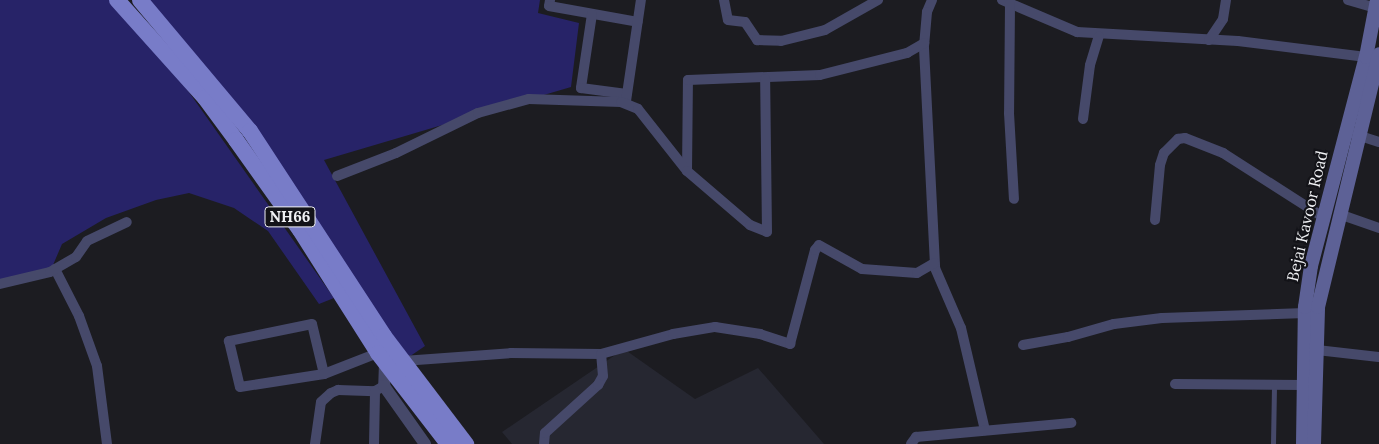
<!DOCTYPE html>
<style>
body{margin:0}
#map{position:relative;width:1379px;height:444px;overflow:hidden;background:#1c1c21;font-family:Lora,serif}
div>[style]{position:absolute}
.built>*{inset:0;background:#262731}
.green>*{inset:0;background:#272368}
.service>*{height:5px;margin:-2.5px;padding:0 2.5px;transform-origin:2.5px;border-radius:2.5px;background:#46496a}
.minor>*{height:10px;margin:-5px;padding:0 5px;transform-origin:5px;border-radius:5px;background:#46496a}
.tertiary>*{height:12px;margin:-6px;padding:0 6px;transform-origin:6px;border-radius:6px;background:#46496a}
.secondary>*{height:14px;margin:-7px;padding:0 7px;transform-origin:7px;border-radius:7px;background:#5d6196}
.trunk>*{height:16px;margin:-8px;padding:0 8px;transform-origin:8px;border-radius:8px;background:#787cc8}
span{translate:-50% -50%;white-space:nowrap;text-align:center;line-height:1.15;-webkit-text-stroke:4.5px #131318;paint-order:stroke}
.shield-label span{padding:1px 4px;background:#131318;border:1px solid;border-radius:4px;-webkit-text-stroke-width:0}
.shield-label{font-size:15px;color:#f0f1f4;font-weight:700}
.street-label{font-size:16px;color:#f0f1f4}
</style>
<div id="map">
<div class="built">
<div style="clip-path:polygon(624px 349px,695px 399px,758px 368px,824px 444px,512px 444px,502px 432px)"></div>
</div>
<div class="green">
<div style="clip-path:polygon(0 0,124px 0,334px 298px,319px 304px,268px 231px,234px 208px,189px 193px,156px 200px,106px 218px,62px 244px,50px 272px,0 287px)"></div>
<div style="clip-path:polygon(139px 0,540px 0,538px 13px,579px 23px,571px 87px,324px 160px,425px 346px,403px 361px,250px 131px)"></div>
</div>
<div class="service">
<div style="left:1273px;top:444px;width:59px;rotate:-89deg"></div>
</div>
<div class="minor">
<div style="left:550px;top:0;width:6px;rotate:99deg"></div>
<div style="left:549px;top:6px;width:90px;rotate:10.2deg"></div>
<div style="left:724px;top:0;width:20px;rotate:79deg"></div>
<div style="left:728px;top:20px;width:17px;rotate:7deg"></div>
<div style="left:745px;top:22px;width:22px;rotate:56deg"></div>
<div style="left:757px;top:40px;width:24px;rotate:2deg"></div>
<div style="left:781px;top:41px;width:45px;rotate:-14deg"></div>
<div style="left:825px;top:30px;width:61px;rotate:-29.5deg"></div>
<div style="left:932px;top:0;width:13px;rotate:113deg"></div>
<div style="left:927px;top:12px;width:36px;rotate:95deg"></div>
<div style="left:924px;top:48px;width:220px;rotate:87.1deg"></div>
<div style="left:935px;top:268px;width:65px;rotate:66.6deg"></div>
<div style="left:961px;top:328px;width:105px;rotate:76.8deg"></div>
<div style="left:1002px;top:0;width:82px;rotate:23.1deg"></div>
<div style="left:1077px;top:32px;width:161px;rotate:3.2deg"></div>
<div style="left:1238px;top:41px;width:129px;rotate:7.1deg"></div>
<div style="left:1348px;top:0;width:26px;rotate:16deg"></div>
<div style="left:1373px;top:7px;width:7px;rotate:82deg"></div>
<div style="left:1010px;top:4px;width:109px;rotate:90.5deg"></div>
<div style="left:1009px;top:113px;width:86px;rotate:86.7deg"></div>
<div style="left:592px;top:14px;width:75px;rotate:98.5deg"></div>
<div style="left:581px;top:88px;width:46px;rotate:7.4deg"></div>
<div style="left:1209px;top:40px;width:25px;rotate:-56deg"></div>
<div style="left:1223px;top:19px;width:19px;rotate:-81deg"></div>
<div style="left:626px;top:101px;width:102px;rotate:-81.6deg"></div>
<div style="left:1083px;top:119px;width:54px;rotate:-82.6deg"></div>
<div style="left:1090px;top:65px;width:30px;rotate:-73deg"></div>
<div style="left:1354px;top:134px;width:26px;rotate:18deg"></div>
<div style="left:687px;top:171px;width:91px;rotate:-89.4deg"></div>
<div style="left:688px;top:80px;width:132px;rotate:-2.2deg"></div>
<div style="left:820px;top:75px;width:90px;rotate:-14.2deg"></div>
<div style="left:907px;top:53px;width:20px;rotate:-30deg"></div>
<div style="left:337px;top:176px;width:63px;rotate:-21.3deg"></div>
<div style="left:396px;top:153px;width:91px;rotate:-26deg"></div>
<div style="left:478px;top:113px;width:53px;rotate:-15.4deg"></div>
<div style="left:529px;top:99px;width:92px;rotate:1.9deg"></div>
<div style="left:621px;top:102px;width:18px;rotate:22deg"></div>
<div style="left:638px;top:109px;width:79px;rotate:51.7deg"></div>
<div style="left:687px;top:171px;width:83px;rotate:40.6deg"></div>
<div style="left:750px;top:225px;width:18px;rotate:22deg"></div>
<div style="left:767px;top:232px;width:153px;rotate:-90.7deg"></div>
<div style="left:1339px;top:214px;width:42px;rotate:19.3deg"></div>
<div style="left:1155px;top:220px;width:55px;rotate:-84.8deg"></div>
<div style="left:1160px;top:165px;width:13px;rotate:-72deg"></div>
<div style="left:1164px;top:153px;width:20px;rotate:-45deg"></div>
<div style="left:1178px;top:139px;width:7px;rotate:-8deg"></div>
<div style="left:1185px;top:138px;width:41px;rotate:21.5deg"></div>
<div style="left:1223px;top:153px;width:119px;rotate:32.6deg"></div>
<div style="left:55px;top:269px;width:53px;rotate:62.9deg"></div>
<div style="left:79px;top:316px;width:53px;rotate:70.2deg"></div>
<div style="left:97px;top:366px;width:79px;rotate:82.7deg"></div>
<div style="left:0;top:284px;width:51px;rotate:-13.5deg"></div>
<div style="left:50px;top:272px;width:30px;rotate:-30deg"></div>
<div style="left:76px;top:257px;width:19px;rotate:-55deg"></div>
<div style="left:87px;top:241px;width:44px;rotate:-25.4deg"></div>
<div style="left:1023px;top:345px;width:46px;rotate:-10.1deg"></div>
<div style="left:1068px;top:337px;width:48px;rotate:-15.8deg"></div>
<div style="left:1114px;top:324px;width:48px;rotate:-7.1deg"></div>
<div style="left:1162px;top:318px;width:143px;rotate:-2deg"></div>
<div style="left:1317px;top:350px;width:62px;rotate:6.4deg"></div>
<div style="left:403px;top:361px;width:108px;rotate:-4.2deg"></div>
<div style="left:511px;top:353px;width:90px;rotate:0.6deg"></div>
<div style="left:601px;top:354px;width:75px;rotate:-15.5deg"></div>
<div style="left:673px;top:334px;width:43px;rotate:-9.5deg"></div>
<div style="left:715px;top:327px;width:46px;rotate:8.8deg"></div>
<div style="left:760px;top:334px;width:32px;rotate:18deg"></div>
<div style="left:790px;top:344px;width:97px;rotate:-75.1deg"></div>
<div style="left:815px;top:250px;width:6px;rotate:-51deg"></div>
<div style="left:819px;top:245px;width:49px;rotate:29.2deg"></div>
<div style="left:862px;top:269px;width:55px;rotate:4.2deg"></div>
<div style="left:917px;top:273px;width:20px;rotate:-30deg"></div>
<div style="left:324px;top:374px;width:51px;rotate:-103.5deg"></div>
<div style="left:312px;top:324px;width:85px;rotate:168.4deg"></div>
<div style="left:229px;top:341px;width:47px;rotate:76.6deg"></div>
<div style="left:240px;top:387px;width:85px;rotate:-8.8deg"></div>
<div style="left:324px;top:374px;width:58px;rotate:-21.3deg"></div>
<div style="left:1175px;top:384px;width:129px;rotate:0.4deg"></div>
<div style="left:315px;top:444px;width:42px;rotate:-81.9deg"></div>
<div style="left:321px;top:402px;width:13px;rotate:-42deg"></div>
<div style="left:331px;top:393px;width:8px;rotate:-23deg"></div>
<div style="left:338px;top:390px;width:37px;rotate:2deg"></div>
<div style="left:375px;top:391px;width:10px;rotate:-29deg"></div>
<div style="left:374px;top:444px;width:53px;rotate:-88.9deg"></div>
<div style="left:544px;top:444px;width:11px;rotate:-85deg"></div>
<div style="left:545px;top:433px;width:72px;rotate:-42.2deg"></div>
<div style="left:598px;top:385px;width:10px;rotate:-61deg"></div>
<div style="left:603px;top:376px;width:22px;rotate:-95deg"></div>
<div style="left:911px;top:444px;width:9px;rotate:-54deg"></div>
<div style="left:916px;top:437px;width:156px;rotate:-5.2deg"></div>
</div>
<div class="tertiary">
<div style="left:385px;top:363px;width:23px;rotate:92deg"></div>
<div style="left:384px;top:386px;width:71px;rotate:54.7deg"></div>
</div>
<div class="secondary">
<div style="left:1303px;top:444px;width:137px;rotate:-89.2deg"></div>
<div style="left:1305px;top:307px;width:41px;rotate:-81.7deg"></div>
<div style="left:1311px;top:266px;width:216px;rotate:-75.3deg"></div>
<div style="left:1366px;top:57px;width:58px;rotate:-79.1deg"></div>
<div style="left:1314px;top:444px;width:137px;rotate:-88.3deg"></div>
<div style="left:1318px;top:307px;width:260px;rotate:-76.4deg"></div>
</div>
<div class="trunk">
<div style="left:117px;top:0;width:132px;rotate:48.1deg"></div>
<div style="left:205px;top:98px;width:52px;rotate:53.6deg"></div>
<div style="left:236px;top:140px;width:110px;rotate:54.6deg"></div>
<div style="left:300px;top:230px;width:146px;rotate:57.6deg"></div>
<div style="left:378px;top:353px;width:115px;rotate:52.4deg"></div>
<div style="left:140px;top:0;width:171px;rotate:50deg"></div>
<div style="left:250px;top:131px;width:245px;rotate:56.8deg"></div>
<div style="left:384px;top:336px;width:136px;rotate:52.8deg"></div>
</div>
<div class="shield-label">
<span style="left:290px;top:217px">NH66</span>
</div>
<div class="street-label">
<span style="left:1307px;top:216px;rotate:-77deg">Bejai Kavoor Road</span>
</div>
</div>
